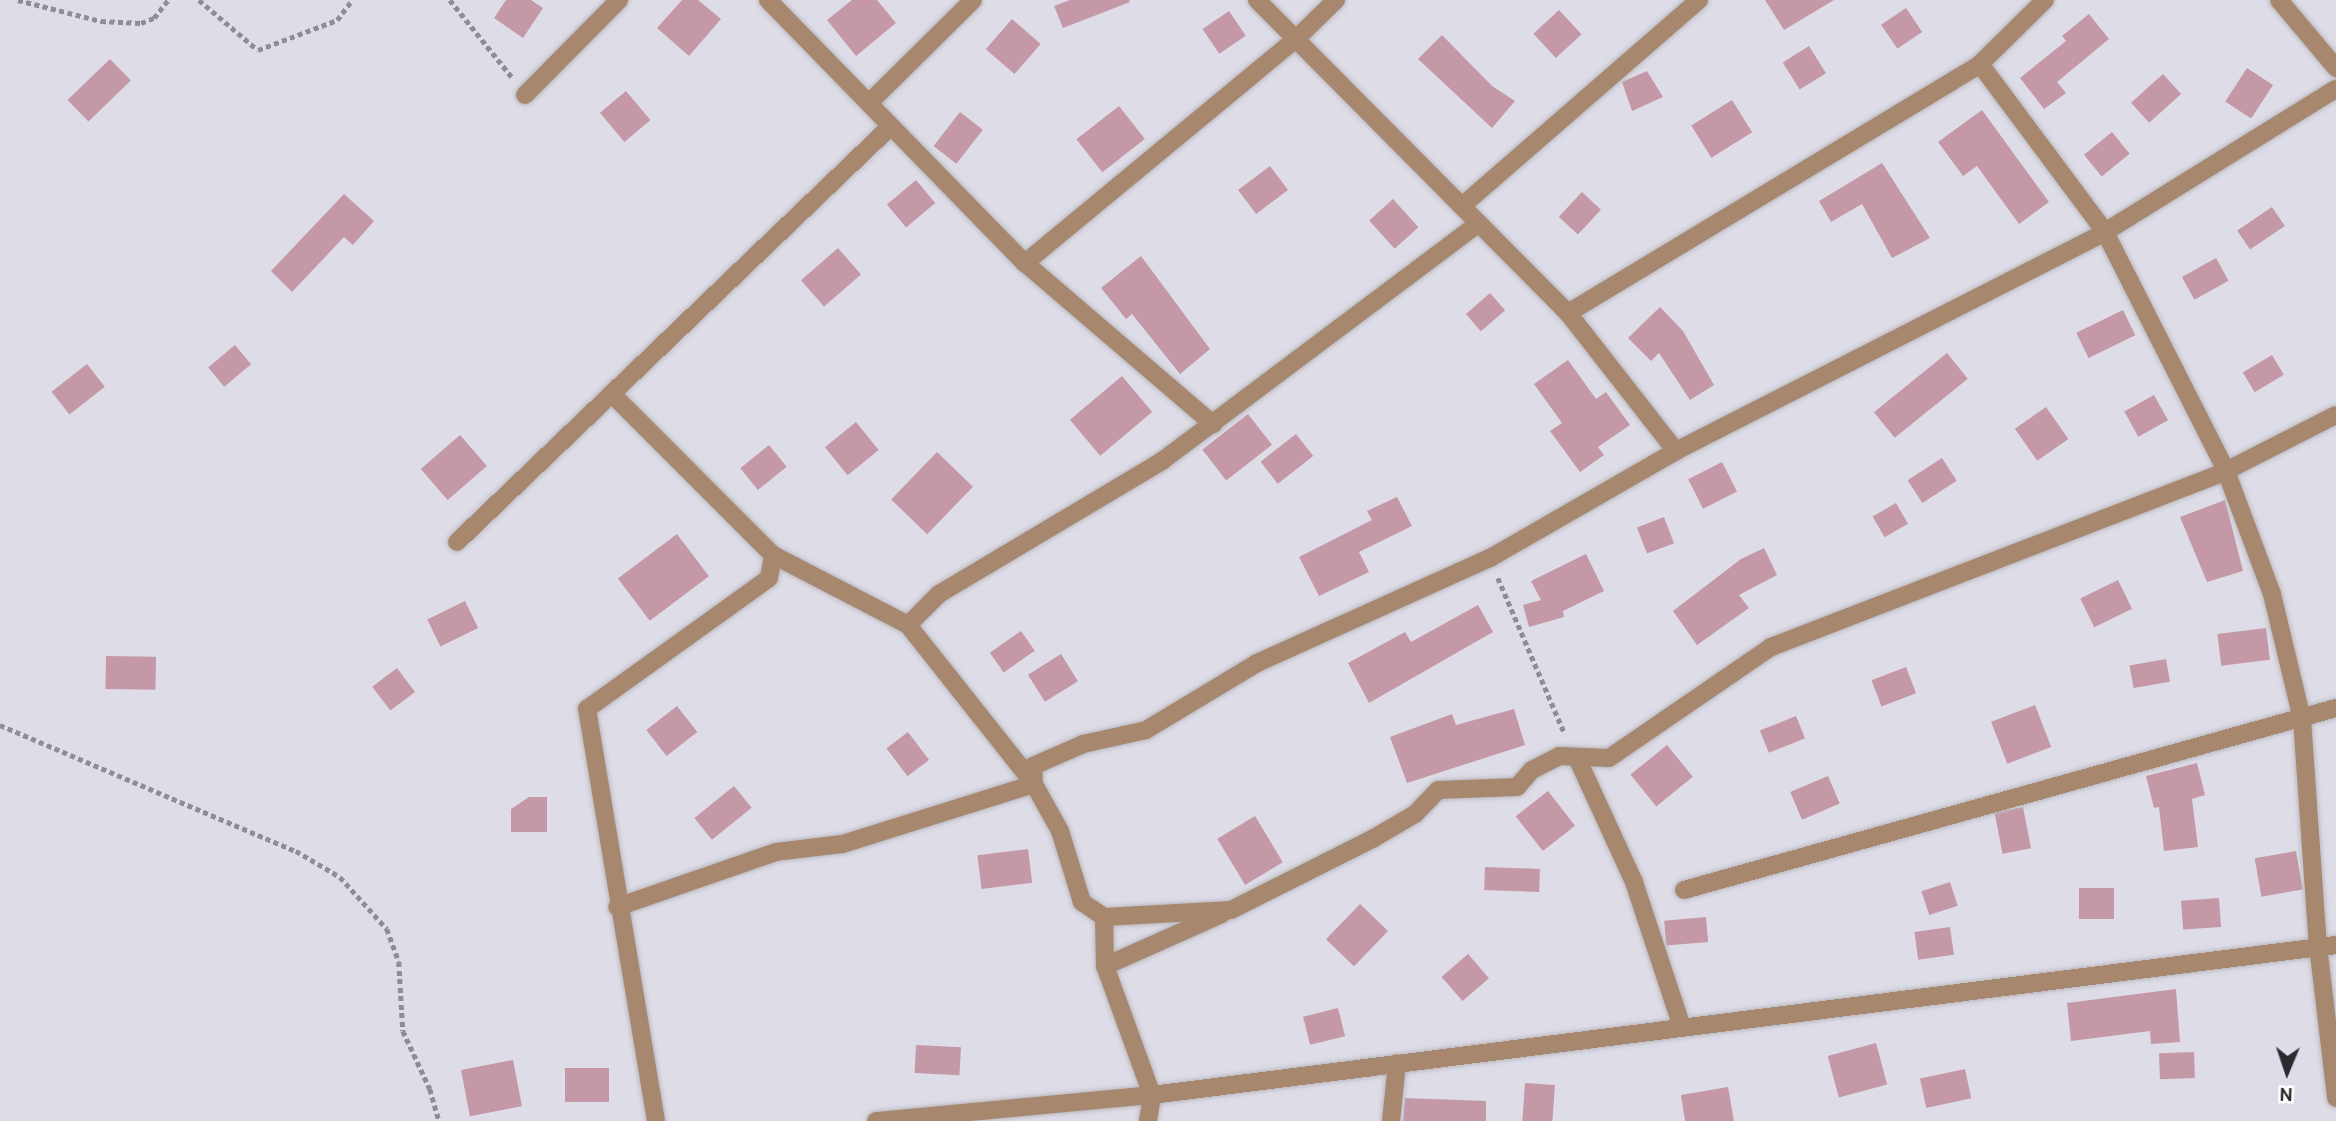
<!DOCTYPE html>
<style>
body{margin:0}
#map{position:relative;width:2336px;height:1121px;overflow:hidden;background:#dedde7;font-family:Overpass,sans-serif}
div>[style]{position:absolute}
.building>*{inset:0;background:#c498a6;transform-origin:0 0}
.path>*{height:4.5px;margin-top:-2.25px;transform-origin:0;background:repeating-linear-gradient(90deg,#8e8d94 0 5px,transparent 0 8.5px)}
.roads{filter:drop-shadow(0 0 2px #bab9c2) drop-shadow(0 0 2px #bab9c2)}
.minor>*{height:18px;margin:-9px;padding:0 9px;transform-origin:9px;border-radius:9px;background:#a7886f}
span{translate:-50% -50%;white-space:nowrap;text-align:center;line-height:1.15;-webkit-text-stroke:5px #fff;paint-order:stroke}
.north{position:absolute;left:2252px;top:1037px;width:70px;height:70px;-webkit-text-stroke:5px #fff;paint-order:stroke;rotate:182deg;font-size:19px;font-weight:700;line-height:28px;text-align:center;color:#2b2a2e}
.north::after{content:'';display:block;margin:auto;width:24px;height:32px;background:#2b2a2e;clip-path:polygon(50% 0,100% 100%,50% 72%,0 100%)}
</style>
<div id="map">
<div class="building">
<div style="clip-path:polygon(506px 0,531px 0,543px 8px,523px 38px,494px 18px)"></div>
<div style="clip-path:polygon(682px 0,698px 0,721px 19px,689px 56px,657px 28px)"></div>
<div style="clip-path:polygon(852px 0,877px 0,896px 23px,856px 56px,827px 20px)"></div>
<div style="clip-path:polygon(1070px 0,1129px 0,1130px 2px,1063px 28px,1054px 6px)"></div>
<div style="clip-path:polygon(1765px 0,1834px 0,1784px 30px)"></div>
<div style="left:1906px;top:8px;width:29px;height:30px;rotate:56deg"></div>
<div style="left:1559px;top:10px;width:33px;height:35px;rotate:47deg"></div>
<div style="left:1229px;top:11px;width:30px;height:32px;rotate:56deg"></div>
<div style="clip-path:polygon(2089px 14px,2109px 39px,2057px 82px,2066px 93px,2044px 109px,2020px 78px,2066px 41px,2062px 36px)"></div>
<div style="left:1012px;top:19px;width:38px;height:40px;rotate:41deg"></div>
<div style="clip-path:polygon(1442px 35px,1492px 86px,1515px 101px,1492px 128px,1418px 59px)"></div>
<div style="left:1809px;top:46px;width:32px;height:31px;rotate:58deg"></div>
<div style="left:110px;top:59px;width:30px;height:59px;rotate:46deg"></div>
<div style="left:2247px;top:68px;width:31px;height:40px;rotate:33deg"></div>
<div style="clip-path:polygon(1647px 71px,1663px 97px,1632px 111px,1622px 82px)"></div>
<div style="left:2163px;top:74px;width:27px;height:43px;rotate:48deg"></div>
<div style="left:626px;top:91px;width:38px;height:34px;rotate:50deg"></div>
<div style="left:1732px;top:100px;width:38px;height:48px;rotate:58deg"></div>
<div style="left:1119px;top:106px;width:42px;height:54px;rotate:52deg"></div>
<div style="clip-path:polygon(1982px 110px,2049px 202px,2019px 224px,1977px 166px,1963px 176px,1938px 142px)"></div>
<div style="left:960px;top:112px;width:29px;height:43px;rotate:38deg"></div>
<div style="left:2112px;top:132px;width:28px;height:36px;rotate:51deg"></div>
<div style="clip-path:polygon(1882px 163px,1930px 238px,1892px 258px,1862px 204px,1831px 222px,1819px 201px)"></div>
<div style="left:1270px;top:166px;width:30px;height:40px;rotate:53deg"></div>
<div style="left:916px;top:180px;width:30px;height:38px;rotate:50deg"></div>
<div style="left:1582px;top:192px;width:26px;height:34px;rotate:43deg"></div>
<div style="clip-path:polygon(344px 194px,374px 221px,353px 245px,344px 237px,292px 292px,271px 271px)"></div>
<div style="left:1393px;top:199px;width:38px;height:32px;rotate:48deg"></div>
<div style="left:2272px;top:207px;width:23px;height:42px;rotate:56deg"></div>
<div style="left:838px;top:248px;width:35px;height:49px;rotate:49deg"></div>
<div style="clip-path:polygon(1141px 256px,1210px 349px,1180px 374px,1132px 314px,1126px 319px,1101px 288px)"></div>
<div style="left:2216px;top:258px;width:26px;height:39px;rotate:61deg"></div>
<div style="left:1490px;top:293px;width:23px;height:32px;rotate:49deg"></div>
<div style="clip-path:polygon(1660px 307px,1683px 331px,1714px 385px,1690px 400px,1659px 353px,1651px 361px,1628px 338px)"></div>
<div style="left:2123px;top:310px;width:28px;height:52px;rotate:64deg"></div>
<div style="left:235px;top:345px;width:25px;height:35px;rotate:50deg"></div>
<div style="left:1947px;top:353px;width:33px;height:94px;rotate:51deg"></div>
<div style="left:2272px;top:355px;width:23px;height:34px;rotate:59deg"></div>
<div style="clip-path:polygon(1568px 360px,1596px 399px,1606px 392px,1630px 425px,1598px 447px,1604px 455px,1580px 472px,1550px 431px,1562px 423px,1534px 384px)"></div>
<div style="left:87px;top:364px;width:29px;height:45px;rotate:52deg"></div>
<div style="left:1122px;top:376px;width:47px;height:68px;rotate:50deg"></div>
<div style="left:2154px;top:395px;width:29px;height:34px;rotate:61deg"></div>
<div style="left:2046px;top:407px;width:39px;height:38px;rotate:55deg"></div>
<div style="left:1248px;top:414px;width:39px;height:58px;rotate:52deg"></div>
<div style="left:856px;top:422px;width:36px;height:40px;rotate:51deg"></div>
<div style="left:1296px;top:434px;width:28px;height:45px;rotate:52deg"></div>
<div style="left:460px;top:435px;width:41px;height:52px;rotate:49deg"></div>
<div style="left:769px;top:445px;width:28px;height:37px;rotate:51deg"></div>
<div style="left:937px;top:452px;width:50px;height:66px;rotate:44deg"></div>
<div style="left:1942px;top:458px;width:27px;height:41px;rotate:57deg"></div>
<div style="left:1722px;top:462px;width:33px;height:38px;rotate:63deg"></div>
<div style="clip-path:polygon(1397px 497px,1412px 526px,1359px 552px,1369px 572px,1319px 596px,1299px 557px,1372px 520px,1367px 511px)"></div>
<div style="clip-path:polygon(2225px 500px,2243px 571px,2207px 582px,2180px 517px)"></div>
<div style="left:1896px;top:503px;width:24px;height:27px;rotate:60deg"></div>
<div style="left:1664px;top:517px;width:28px;height:29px;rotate:69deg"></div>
<div style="left:677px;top:534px;width:53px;height:74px;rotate:53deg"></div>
<div style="clip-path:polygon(1764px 548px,1777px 575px,1739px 595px,1749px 608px,1697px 645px,1673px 611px,1741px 559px)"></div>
<div style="clip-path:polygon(1586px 554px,1604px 591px,1563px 611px,1564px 617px,1529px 627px,1523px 605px,1541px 600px,1531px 581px)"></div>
<div style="left:2118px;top:580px;width:32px;height:42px;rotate:64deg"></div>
<div style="left:465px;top:601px;width:30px;height:42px;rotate:64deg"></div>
<div style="clip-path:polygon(1478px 605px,1493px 632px,1369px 703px,1348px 663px,1405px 632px,1411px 642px)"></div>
<div style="left:2266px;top:628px;width:32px;height:49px;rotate:83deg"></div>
<div style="left:1021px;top:631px;width:24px;height:38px;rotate:55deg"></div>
<div style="left:1061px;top:654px;width:32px;height:39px;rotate:58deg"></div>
<div style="left:106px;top:656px;width:50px;height:33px;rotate:1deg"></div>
<div style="left:2166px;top:659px;width:23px;height:37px;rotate:80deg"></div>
<div style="left:1906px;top:667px;width:28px;height:37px;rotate:69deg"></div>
<div style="left:397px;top:668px;width:30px;height:31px;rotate:53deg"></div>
<div style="left:2035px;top:705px;width:45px;height:47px;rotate:69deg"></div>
<div style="left:677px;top:706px;width:33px;height:39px;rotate:52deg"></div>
<div style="clip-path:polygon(1514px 709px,1525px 745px,1407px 783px,1390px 737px,1452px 714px,1456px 725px)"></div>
<div style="left:1796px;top:716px;width:24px;height:39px;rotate:68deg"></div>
<div style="left:908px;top:732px;width:35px;height:27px;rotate:53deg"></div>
<div style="left:1667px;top:745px;width:41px;height:47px;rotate:51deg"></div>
<div style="clip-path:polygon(2197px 763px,2205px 795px,2192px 799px,2198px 847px,2164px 851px,2159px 807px,2154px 808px,2146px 776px)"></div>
<div style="left:1828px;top:776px;width:30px;height:41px;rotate:67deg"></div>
<div style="left:734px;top:786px;width:28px;height:51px;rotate:51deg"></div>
<div style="left:1548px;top:791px;width:44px;height:41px;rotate:52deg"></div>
<div style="clip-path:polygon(529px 797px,547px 797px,547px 832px,511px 832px,511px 809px)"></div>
<div style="left:2023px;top:807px;width:42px;height:29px;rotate:79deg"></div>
<div style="left:1255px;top:816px;width:54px;height:44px;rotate:59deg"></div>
<div style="left:1028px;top:849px;width:34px;height:51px;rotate:83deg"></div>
<div style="left:2296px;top:851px;width:39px;height:42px;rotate:80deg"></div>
<div style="left:1485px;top:867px;width:55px;height:23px;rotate:2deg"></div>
<div style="left:1950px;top:882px;width:25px;height:30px;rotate:72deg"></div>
<div style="left:2079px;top:888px;width:35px;height:31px"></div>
<div style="left:2219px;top:898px;width:29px;height:38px;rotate:86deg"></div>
<div style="left:1360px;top:904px;width:39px;height:49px;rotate:44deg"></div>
<div style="left:1706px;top:917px;width:25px;height:42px;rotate:85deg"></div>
<div style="left:1950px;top:927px;width:28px;height:36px;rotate:82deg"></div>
<div style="left:1468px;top:954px;width:32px;height:35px;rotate:49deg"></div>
<div style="clip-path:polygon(2176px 989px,2180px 1042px,2151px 1044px,2150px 1031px,2071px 1041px,2067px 1003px)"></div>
<div style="left:1338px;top:1008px;width:29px;height:36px;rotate:76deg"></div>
<div style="left:1876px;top:1043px;width:43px;height:50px;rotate:75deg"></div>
<div style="left:916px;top:1045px;width:45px;height:28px;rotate:3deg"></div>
<div style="left:2194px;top:1052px;width:26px;height:35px;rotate:88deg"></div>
<div style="left:513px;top:1060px;width:47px;height:53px;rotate:79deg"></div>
<div style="left:565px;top:1068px;width:44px;height:34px"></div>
<div style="left:1965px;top:1069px;width:30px;height:46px;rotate:78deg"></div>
<div style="left:1525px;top:1083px;width:30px;height:38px;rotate:4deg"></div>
<div style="clip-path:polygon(1728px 1087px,1734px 1121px,1685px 1121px,1681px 1095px)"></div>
<div style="clip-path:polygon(1405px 1098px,1486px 1101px,1486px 1121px,1403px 1121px)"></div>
</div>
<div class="path">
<div style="left:18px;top:0;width:86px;rotate:14.2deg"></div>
<div style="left:101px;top:21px;width:40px;rotate:2.9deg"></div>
<div style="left:141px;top:23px;width:14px;rotate:-21deg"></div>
<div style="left:154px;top:18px;width:23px;rotate:-52deg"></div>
<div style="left:199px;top:0;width:77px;rotate:40.3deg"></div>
<div style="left:258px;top:50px;width:85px;rotate:-20.8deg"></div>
<div style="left:337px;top:20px;width:25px;rotate:-53deg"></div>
<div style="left:450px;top:0;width:99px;rotate:51.2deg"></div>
<div style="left:1498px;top:578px;width:170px;rotate:66.8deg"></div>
<div style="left:0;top:725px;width:322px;rotate:23.1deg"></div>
<div style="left:296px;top:851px;width:51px;rotate:30.6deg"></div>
<div style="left:340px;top:877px;width:70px;rotate:47.9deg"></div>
<div style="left:387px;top:929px;width:35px;rotate:70deg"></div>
<div style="left:399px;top:962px;width:69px;rotate:86.7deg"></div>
<div style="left:403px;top:1031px;width:64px;rotate:65deg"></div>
<div style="left:430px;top:1089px;width:33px;rotate:74deg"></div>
</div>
<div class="roads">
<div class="minor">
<div style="left:768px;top:0;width:368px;rotate:45.7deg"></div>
<div style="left:1025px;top:263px;width:352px;rotate:-39.6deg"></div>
<div style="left:1296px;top:39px;width:56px;rotate:-44.3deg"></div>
<div style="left:1257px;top:0;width:441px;rotate:45.2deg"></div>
<div style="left:1568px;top:313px;width:481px;rotate:-31.1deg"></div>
<div style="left:1980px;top:64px;width:91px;rotate:-44.6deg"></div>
<div style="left:2279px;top:0;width:89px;rotate:50deg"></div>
<div style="left:1980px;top:64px;width:209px;rotate:53.3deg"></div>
<div style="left:2105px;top:232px;width:268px;rotate:63.1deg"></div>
<div style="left:2226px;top:471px;width:131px;rotate:69.5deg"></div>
<div style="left:2272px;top:594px;width:129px;rotate:76.5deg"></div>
<div style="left:2302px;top:719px;width:228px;rotate:86deg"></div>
<div style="left:2318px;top:946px;width:153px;rotate:83.2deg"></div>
<div style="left:525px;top:95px;width:134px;rotate:-45.3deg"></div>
<div style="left:869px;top:103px;width:146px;rotate:-44.7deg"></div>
<div style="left:1462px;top:206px;width:314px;rotate:-41deg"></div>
<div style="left:1025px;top:263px;width:248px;rotate:40.6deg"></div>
<div style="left:1568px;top:313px;width:175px;rotate:52deg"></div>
<div style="left:612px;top:394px;width:228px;rotate:45deg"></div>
<div style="left:773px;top:555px;width:152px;rotate:27.4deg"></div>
<div style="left:908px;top:625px;width:203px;rotate:51.6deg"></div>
<div style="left:1034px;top:784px;width:201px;rotate:162.6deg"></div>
<div style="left:842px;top:844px;width:66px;rotate:173.1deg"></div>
<div style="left:776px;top:852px;width:168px;rotate:160.9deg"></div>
<div style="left:457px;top:542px;width:601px;rotate:-43.79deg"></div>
<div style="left:908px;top:625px;width:44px;rotate:-45deg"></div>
<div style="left:939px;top:594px;width:260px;rotate:-30.8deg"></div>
<div style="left:1162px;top:461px;width:396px;rotate:-36.9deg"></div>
<div style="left:1577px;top:758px;width:136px;rotate:65.3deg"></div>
<div style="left:1634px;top:882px;width:153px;rotate:71.7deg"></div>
<div style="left:1684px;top:890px;width:677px;rotate:-15.6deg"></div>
<div style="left:1104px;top:917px;width:27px;rotate:-146deg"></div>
<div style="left:1082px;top:902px;width:74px;rotate:-107.2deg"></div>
<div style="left:1060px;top:831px;width:54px;rotate:-119deg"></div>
<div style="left:1034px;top:784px;width:18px;rotate:-93deg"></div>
<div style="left:1033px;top:766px;width:55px;rotate:-23.7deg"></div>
<div style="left:1083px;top:744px;width:65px;rotate:-12.5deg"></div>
<div style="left:1146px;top:730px;width:130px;rotate:-31.1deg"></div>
<div style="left:1257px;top:663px;width:256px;rotate:-24.3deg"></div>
<div style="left:1490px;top:558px;width:215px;rotate:-29.9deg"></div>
<div style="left:1676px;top:451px;width:482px;rotate:-27deg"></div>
<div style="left:2105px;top:232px;width:272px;rotate:-31.8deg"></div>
<div style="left:1105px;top:966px;width:128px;rotate:-24deg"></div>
<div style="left:656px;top:1121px;width:418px;rotate:-99.5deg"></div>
<div style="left:587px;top:709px;width:224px;rotate:-35.7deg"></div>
<div style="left:769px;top:578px;width:23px;rotate:-80deg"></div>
<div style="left:876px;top:1121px;width:277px;rotate:-5.4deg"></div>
<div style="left:1152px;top:1095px;width:1193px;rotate:-7.22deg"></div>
<div style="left:1148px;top:1121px;width:26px;rotate:-81deg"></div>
<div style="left:1152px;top:1095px;width:137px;rotate:-110deg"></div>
<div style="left:1105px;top:966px;width:49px;rotate:-91.2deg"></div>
<div style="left:1104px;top:917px;width:127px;rotate:-3.2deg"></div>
<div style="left:1231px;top:910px;width:160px;rotate:-26.7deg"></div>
<div style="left:1374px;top:838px;width:48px;rotate:-30.3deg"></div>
<div style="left:1415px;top:814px;width:33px;rotate:-46deg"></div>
<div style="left:1438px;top:790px;width:79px;rotate:-2.2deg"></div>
<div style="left:1517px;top:787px;width:23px;rotate:-49deg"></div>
<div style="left:1532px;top:770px;width:30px;rotate:-27deg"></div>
<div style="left:1559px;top:756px;width:50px;rotate:2.3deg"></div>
<div style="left:1609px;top:758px;width:196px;rotate:-34.4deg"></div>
<div style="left:1771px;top:647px;width:488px;rotate:-21.1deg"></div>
<div style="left:2226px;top:471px;width:123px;rotate:-27deg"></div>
<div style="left:1391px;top:1121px;width:58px;rotate:-84.1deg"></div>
</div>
</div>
<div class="north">N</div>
</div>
